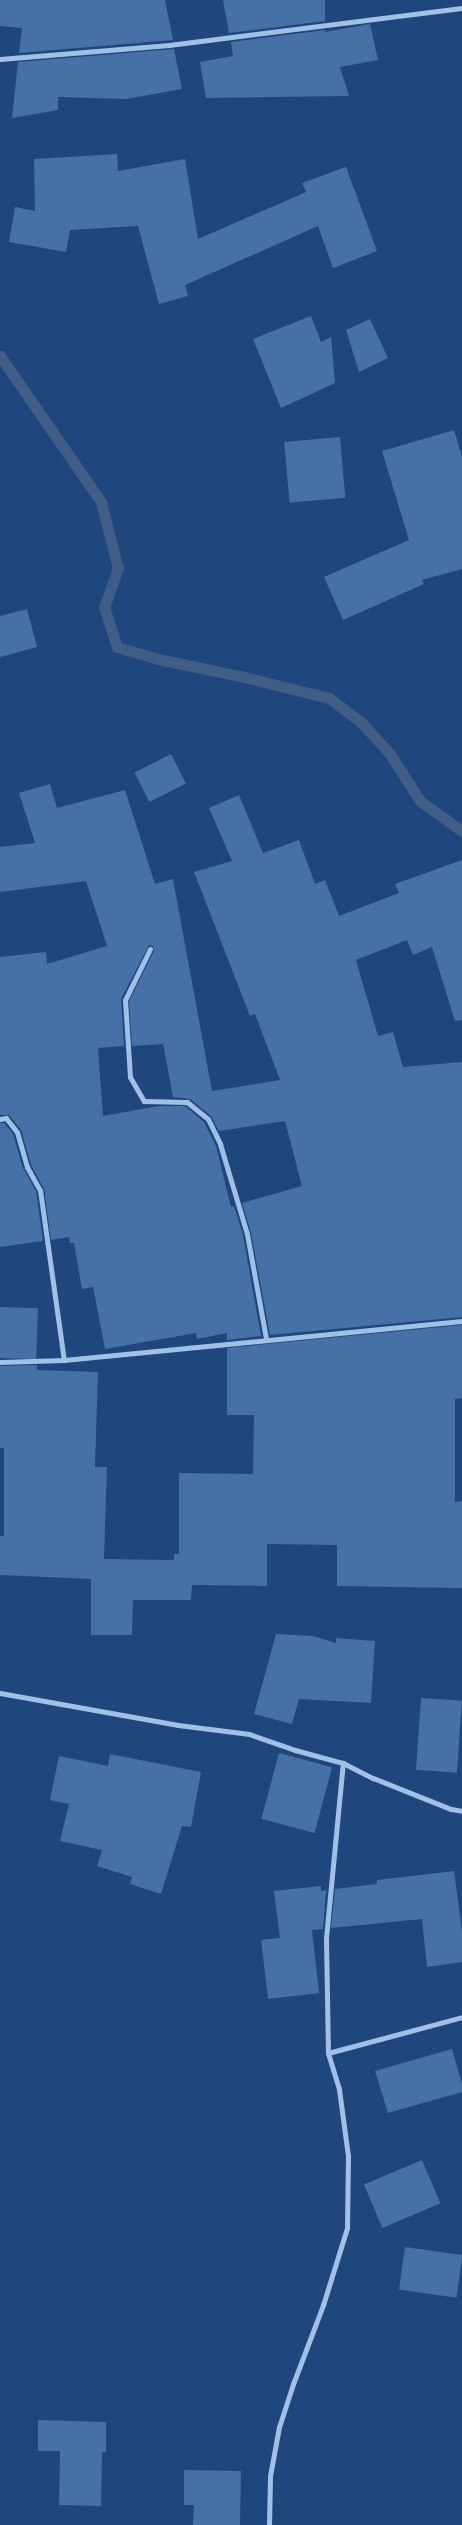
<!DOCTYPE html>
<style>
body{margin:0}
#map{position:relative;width:462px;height:2525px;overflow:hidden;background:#1f467d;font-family:Rubik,sans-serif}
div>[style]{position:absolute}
.stream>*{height:11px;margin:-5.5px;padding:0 5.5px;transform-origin:5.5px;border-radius:5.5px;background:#3f5d85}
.building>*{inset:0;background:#4770a7;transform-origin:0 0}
.minor>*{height:5px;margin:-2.5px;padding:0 2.5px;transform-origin:2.5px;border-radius:2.5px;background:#a1c0e7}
span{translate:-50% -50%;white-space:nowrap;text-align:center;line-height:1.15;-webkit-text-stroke:4px #1f467d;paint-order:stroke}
</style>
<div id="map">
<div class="stream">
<div style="left:0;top:356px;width:178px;rotate:55.3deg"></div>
<div style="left:101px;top:502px;width:68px;rotate:75.6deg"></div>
<div style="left:118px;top:568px;width:41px;rotate:109.7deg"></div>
<div style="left:104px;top:607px;width:42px;rotate:72deg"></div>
<div style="left:117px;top:647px;width:43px;rotate:16.3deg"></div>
<div style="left:158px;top:659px;width:84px;rotate:11.7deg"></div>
<div style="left:240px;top:676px;width:92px;rotate:13.9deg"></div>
<div style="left:329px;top:698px;width:41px;rotate:37.1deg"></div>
<div style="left:362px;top:723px;width:42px;rotate:47.9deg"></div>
<div style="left:390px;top:754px;width:56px;rotate:57.4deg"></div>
<div style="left:420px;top:801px;width:52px;rotate:35.5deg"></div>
</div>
<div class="building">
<div style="clip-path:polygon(0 0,165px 0,173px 40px,19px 53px,22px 28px,0 26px)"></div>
<div style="clip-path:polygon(223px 0,325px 0,325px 21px,229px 33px)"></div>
<div style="clip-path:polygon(370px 24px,378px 60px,340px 67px,349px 96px,206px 98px,200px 62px,233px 56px,231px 42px,325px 30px,325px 32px)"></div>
<div style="clip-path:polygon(174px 49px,182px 89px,126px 99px,58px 97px,58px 110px,12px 118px,18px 62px)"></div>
<div style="clip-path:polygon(117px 154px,118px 171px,185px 159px,198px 239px,306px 192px,302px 183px,346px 167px,377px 251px,333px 268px,318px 226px,185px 285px,188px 296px,159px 304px,138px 226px,70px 230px,66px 252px,9px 242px,15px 207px,35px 211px,34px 159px)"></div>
<div style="clip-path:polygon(311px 316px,321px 342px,331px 337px,335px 383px,281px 408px,253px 339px)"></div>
<div style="clip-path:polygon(370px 319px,388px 358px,359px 372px,346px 330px)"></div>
<div style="clip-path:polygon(454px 430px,462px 457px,462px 569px,422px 580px,424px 584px,343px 620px,324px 577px,409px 540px,382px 451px)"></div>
<div style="left:340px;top:437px;width:61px;height:56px;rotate:85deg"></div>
<div style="clip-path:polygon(27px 609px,37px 647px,0 657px,0 616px)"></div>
<div style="left:171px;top:754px;width:33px;height:41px;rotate:63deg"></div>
<div style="clip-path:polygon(50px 784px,57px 808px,125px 790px,155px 884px,173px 879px,212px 1091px,280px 1080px,255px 1014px,250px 1016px,194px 872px,232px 861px,209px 808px,239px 795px,263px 853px,299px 840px,315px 884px,325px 880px,339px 916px,399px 893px,395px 884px,462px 860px,462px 1020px,455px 1021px,432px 947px,413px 955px,407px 940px,356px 960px,378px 1036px,393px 1032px,403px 1067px,462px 1062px,462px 1317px,270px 1335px,251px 1233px,242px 1203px,302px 1186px,285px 1121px,219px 1131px,211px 1116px,190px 1099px,173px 1097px,163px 1044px,132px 1046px,129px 1001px,154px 951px,153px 946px,149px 945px,121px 999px,124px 1046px,98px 1048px,103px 1116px,159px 1106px,185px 1106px,204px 1122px,216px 1146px,231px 1207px,234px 1206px,243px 1235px,261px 1336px,227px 1340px,227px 1333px,197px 1339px,196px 1333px,105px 1349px,93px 1287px,82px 1289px,74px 1243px,70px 1243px,69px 1237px,51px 1240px,44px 1189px,31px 1165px,21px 1130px,9px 1115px,0 1115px,0 957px,46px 952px,47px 964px,107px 946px,86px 881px,0 892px,0 847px,35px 843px,19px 793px)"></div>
<div style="clip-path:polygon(0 1123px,4px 1123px,13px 1134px,23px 1168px,36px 1191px,43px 1241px,0 1247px)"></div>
<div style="left:0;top:1307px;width:38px;height:51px;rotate:2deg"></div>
<div style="clip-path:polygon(462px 1325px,462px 1398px,455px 1399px,455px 1502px,462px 1501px,462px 1588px,337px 1586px,337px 1545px,267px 1544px,267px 1586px,192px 1585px,191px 1600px,133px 1600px,132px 1635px,91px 1635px,91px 1579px,0 1575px,0 1536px,4px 1536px,4px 1448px,0 1448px,0 1366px,37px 1365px,37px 1370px,98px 1372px,95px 1467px,107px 1467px,104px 1559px,174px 1560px,174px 1554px,179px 1554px,179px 1473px,253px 1474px,254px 1415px,227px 1415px,227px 1348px)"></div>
<div style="clip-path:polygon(276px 1634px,313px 1636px,336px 1643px,336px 1638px,375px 1641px,371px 1703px,299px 1699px,292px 1724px,254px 1714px)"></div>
<div style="left:421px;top:1698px;width:41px;height:72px;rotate:4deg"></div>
<div style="left:279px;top:1753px;width:55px;height:68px;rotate:15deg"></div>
<div style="clip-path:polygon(110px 1754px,201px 1772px,191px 1827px,182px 1826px,161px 1894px,130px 1884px,132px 1877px,97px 1866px,102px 1850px,60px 1841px,69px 1804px,50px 1800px,59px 1756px,108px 1766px)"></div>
<div style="clip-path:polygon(454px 1871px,462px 1931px,462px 1962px,427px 1967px,422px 1919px,331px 1928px,335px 1889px,377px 1884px,377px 1880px)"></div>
<div style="clip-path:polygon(321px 1886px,321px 1891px,326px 1890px,323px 1929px,312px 1930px,319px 1993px,268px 1999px,261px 1940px,280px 1938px,274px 1891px)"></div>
<div style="clip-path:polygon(452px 2049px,462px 2084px,462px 2092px,388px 2113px,375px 2071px)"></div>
<div style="left:422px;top:2160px;width:47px;height:63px;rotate:67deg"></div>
<div style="left:405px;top:2247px;width:58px;height:43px;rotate:8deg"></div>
<div style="clip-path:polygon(38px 2420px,106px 2422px,106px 2452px,102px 2452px,101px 2506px,59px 2505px,60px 2451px,38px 2451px)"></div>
<div style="clip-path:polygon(184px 2470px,241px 2471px,240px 2525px,193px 2525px,194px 2505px,184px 2505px)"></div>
</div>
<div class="minor">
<div style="left:0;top:59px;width:170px;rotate:-4.7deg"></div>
<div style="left:169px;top:45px;width:295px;rotate:-7.2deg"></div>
<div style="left:150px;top:949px;width:57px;rotate:116.1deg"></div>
<div style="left:125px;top:1000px;width:77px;rotate:86.3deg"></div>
<div style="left:130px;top:1077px;width:28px;rotate:60deg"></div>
<div style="left:144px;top:1101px;width:43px;rotate:1.3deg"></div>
<div style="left:187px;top:1102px;width:27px;rotate:39deg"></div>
<div style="left:208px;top:1119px;width:28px;rotate:64deg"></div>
<div style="left:220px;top:1144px;width:94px;rotate:73.3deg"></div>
<div style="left:247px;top:1234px;width:107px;rotate:79.7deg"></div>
<div style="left:0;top:1119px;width:6px;rotate:-9deg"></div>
<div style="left:6px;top:1118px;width:18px;rotate:52deg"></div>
<div style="left:17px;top:1132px;width:36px;rotate:74deg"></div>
<div style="left:27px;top:1167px;width:26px;rotate:61deg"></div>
<div style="left:40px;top:1190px;width:172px;rotate:82deg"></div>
<div style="left:0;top:1362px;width:64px;rotate:-1.8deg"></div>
<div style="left:64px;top:1360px;width:400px;rotate:-5.6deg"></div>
<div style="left:0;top:1693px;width:181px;rotate:10.2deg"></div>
<div style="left:178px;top:1725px;width:72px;rotate:7.2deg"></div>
<div style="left:249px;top:1734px;width:49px;rotate:19.2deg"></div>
<div style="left:295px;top:1750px;width:50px;rotate:15.2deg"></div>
<div style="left:343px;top:1763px;width:34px;rotate:27deg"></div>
<div style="left:373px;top:1778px;width:84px;rotate:21.7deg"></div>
<div style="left:451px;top:1809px;width:11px;rotate:10deg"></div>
<div style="left:328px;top:2053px;width:139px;rotate:-15deg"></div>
<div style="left:269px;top:2525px;width:49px;rotate:-88.8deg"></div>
<div style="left:270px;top:2476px;width:50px;rotate:-79.6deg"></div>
<div style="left:279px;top:2427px;width:45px;rotate:-72deg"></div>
<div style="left:293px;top:2384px;width:85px;rotate:-69.2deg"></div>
<div style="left:323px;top:2305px;width:81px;rotate:-72.7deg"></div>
<div style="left:347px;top:2228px;width:72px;rotate:-89.2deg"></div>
<div style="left:348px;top:2156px;width:68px;rotate:-97.7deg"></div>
<div style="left:339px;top:2089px;width:38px;rotate:-107deg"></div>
<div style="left:328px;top:2053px;width:115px;rotate:-91deg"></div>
<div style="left:326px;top:1938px;width:176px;rotate:-84.5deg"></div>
</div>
</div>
